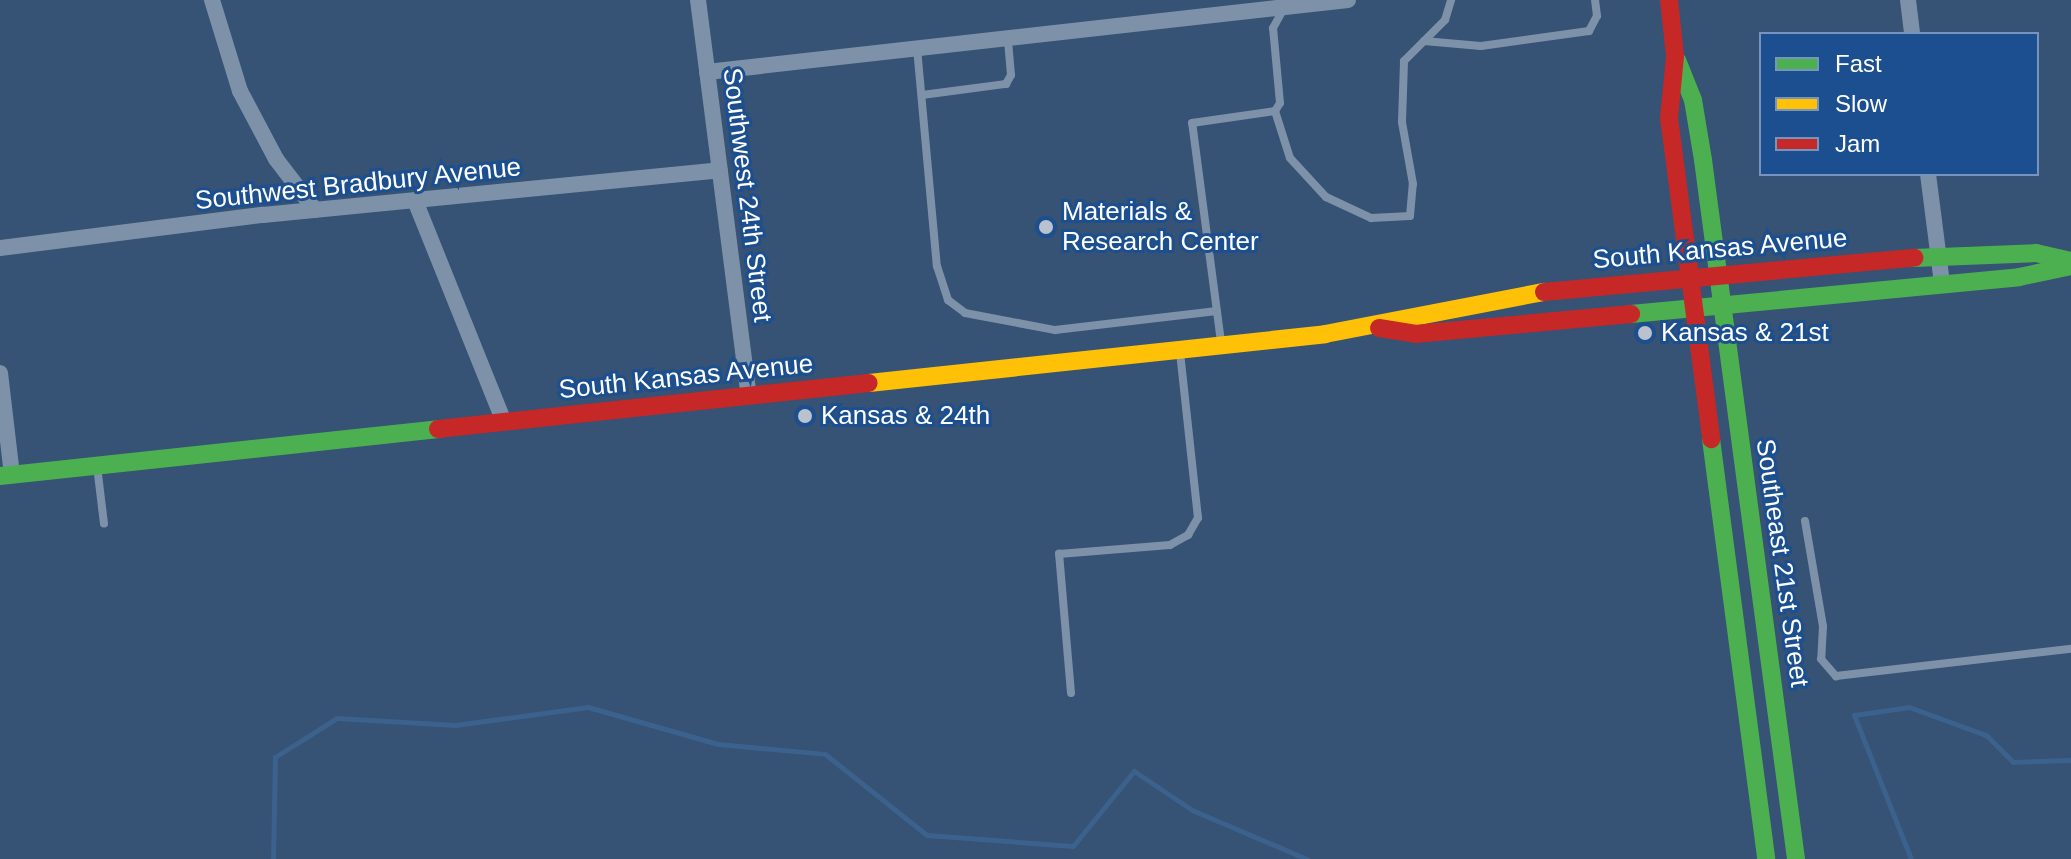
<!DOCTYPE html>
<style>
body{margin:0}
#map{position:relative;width:2071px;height:859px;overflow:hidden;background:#365274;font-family:Helvetica,sans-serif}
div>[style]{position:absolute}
.stream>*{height:5px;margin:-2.5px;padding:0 2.5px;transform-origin:2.5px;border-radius:2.5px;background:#3b618d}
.lane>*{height:8px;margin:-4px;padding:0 4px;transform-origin:4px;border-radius:4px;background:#7d92a8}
.street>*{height:16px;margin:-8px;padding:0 8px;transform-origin:8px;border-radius:8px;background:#7d92a8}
.fast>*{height:18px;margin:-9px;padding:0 9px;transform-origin:9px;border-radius:9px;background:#4caf50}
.slow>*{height:18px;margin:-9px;padding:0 9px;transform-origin:9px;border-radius:9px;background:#ffc107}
.jam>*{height:18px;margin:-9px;padding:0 9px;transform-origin:9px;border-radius:9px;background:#c62828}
.dots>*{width:22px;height:22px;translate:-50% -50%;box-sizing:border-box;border:4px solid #1b4f8f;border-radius:50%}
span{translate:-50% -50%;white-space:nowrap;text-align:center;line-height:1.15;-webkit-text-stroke:6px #1b4f8f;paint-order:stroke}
.street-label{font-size:26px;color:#fff}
.poi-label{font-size:26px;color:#fff}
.left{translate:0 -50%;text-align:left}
.legend{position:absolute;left:1759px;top:32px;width:280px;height:144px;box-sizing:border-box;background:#1b4f8f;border:2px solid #7695bc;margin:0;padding:10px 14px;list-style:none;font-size:24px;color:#fff}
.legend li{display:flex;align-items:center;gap:16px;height:40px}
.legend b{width:40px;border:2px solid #7695bc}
</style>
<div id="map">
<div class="stream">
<div style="left:273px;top:859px;width:102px;rotate:-88.9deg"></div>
<div style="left:275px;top:757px;width:73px;rotate:-32.2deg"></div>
<div style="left:337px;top:718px;width:118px;rotate:3.4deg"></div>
<div style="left:455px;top:725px;width:134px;rotate:-7.7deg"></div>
<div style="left:588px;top:707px;width:135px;rotate:15.9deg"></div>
<div style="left:718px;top:744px;width:107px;rotate:5.3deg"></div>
<div style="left:825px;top:754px;width:130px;rotate:38.5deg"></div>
<div style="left:927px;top:835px;width:146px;rotate:4.3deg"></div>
<div style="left:1073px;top:846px;width:97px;rotate:-50.9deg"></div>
<div style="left:1134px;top:771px;width:70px;rotate:33.9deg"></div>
<div style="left:1192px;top:810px;width:125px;rotate:23.1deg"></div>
<div style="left:1911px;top:859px;width:155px;rotate:-111.6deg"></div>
<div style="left:1854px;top:715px;width:56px;rotate:-8.3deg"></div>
<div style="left:1909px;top:707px;width:82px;rotate:20deg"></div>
<div style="left:1986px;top:735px;width:38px;rotate:45deg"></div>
<div style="left:2013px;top:762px;width:58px;rotate:-2deg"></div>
</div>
<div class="lane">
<div style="left:1424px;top:41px;width:57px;rotate:5deg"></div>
<div style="left:1481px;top:46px;width:109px;rotate:-7.9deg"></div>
<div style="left:1589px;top:31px;width:17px;rotate:-62deg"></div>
<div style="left:1597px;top:16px;width:16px;rotate:-97deg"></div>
<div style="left:917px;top:48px;width:219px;rotate:84.8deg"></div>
<div style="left:937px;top:266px;width:36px;rotate:72deg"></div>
<div style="left:948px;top:300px;width:21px;rotate:37deg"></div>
<div style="left:965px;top:313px;width:92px;rotate:10.7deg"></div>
<div style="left:1055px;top:330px;width:163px;rotate:-6.7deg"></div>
<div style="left:922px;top:95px;width:85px;rotate:-7.5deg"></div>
<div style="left:1006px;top:84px;width:10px;rotate:-61deg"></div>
<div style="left:1011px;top:75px;width:37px;rotate:-95deg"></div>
<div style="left:1275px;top:111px;width:49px;rotate:72.3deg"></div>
<div style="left:1290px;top:158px;width:53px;rotate:47.3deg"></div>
<div style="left:1326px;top:197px;width:50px;rotate:25deg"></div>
<div style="left:1371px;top:218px;width:39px;rotate:-3deg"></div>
<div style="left:1410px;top:216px;width:32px;rotate:-85deg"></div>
<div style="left:1413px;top:184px;width:63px;rotate:-100.1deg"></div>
<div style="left:1402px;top:122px;width:61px;rotate:-88.1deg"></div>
<div style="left:1404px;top:61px;width:58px;rotate:-45deg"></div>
<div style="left:1445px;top:20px;width:21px;rotate:-73deg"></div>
<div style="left:1221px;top:342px;width:221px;rotate:-97.5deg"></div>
<div style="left:1192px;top:123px;width:84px;rotate:-8.2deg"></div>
<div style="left:1275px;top:111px;width:9px;rotate:-58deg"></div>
<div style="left:1280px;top:103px;width:75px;rotate:-95.3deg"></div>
<div style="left:1273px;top:28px;width:21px;rotate:-61deg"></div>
<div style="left:97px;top:466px;width:58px;rotate:83.1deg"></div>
<div style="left:1805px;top:521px;width:107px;rotate:80.3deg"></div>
<div style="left:1823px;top:626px;width:33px;rotate:93deg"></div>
<div style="left:1821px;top:659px;width:23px;rotate:49deg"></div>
<div style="left:1836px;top:676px;width:237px;rotate:-6.6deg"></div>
<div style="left:1071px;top:693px;width:140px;rotate:-94.9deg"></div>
<div style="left:1059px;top:554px;width:111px;rotate:-4.6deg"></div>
<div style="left:1170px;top:545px;width:21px;rotate:-29deg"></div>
<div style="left:1188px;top:535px;width:20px;rotate:-60deg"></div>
<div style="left:1198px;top:518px;width:168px;rotate:-96.2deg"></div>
</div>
<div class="street">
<div style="left:212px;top:0;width:95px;rotate:72.9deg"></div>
<div style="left:240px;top:91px;width:77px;rotate:62.1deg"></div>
<div style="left:276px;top:159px;width:64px;rotate:52.6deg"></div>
<div style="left:698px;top:0;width:399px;rotate:82.7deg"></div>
<div style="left:1908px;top:0;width:34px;rotate:83deg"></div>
<div style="left:707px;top:72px;width:645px;rotate:-6.41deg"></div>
<div style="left:1928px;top:174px;width:111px;rotate:82.7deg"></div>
<div style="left:416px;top:203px;width:236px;rotate:68.1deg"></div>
<div style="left:0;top:248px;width:265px;rotate:-7.2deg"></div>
<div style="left:263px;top:215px;width:459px;rotate:-5.6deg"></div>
<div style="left:0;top:373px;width:103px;rotate:83.3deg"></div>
</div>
<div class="fast">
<div style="left:1677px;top:60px;width:43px;rotate:68.2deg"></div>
<div style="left:1693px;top:100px;width:61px;rotate:80.5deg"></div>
<div style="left:1703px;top:160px;width:705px;rotate:82.42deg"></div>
<div style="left:1914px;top:258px;width:122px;rotate:-2.3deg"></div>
<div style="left:2036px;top:253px;width:36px;rotate:13deg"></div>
<div style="left:1631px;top:314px;width:390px;rotate:-5.4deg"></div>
<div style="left:2019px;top:277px;width:53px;rotate:-11.9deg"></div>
<div style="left:1711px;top:439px;width:424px;rotate:82.5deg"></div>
<div style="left:0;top:476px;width:441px;rotate:-6.1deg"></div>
</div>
<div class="slow">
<div style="left:869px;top:383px;width:459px;rotate:-6.1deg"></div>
<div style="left:1325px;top:334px;width:223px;rotate:-10.9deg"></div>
</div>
<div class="jam">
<div style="left:1669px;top:0;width:56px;rotate:83.9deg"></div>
<div style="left:1675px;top:56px;width:62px;rotate:95.5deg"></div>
<div style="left:1669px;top:118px;width:324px;rotate:82.5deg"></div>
<div style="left:1544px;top:292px;width:372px;rotate:-5.3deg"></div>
<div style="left:1379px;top:328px;width:36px;rotate:9deg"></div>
<div style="left:1415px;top:334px;width:217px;rotate:-5.3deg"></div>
<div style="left:438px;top:429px;width:433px;rotate:-6.1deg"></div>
</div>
<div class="dots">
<div style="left:1046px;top:227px;background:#b9c2ce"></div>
<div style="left:1645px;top:333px;background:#b9c2ce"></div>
<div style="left:805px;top:416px;background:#b9c2ce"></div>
</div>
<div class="street-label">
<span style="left:358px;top:184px;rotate:-6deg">Southwest Bradbury Avenue</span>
<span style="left:747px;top:195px;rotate:83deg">Southwest 24th Street</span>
<span style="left:1720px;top:249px;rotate:-5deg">South Kansas Avenue</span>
<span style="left:686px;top:377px;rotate:-6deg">South Kansas Avenue</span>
<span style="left:1782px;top:563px;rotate:82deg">Southeast 21st Street</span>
</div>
<div class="poi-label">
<span class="left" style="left:1062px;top:227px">Materials &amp;<br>Research Center</span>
<span class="left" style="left:1661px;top:333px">Kansas &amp; 21st</span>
<span class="left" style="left:821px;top:416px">Kansas &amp; 24th</span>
</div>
<ul class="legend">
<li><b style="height:10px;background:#4caf50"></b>Fast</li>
<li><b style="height:10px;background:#ffc107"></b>Slow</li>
<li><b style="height:10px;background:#c62828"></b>Jam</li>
</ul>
</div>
